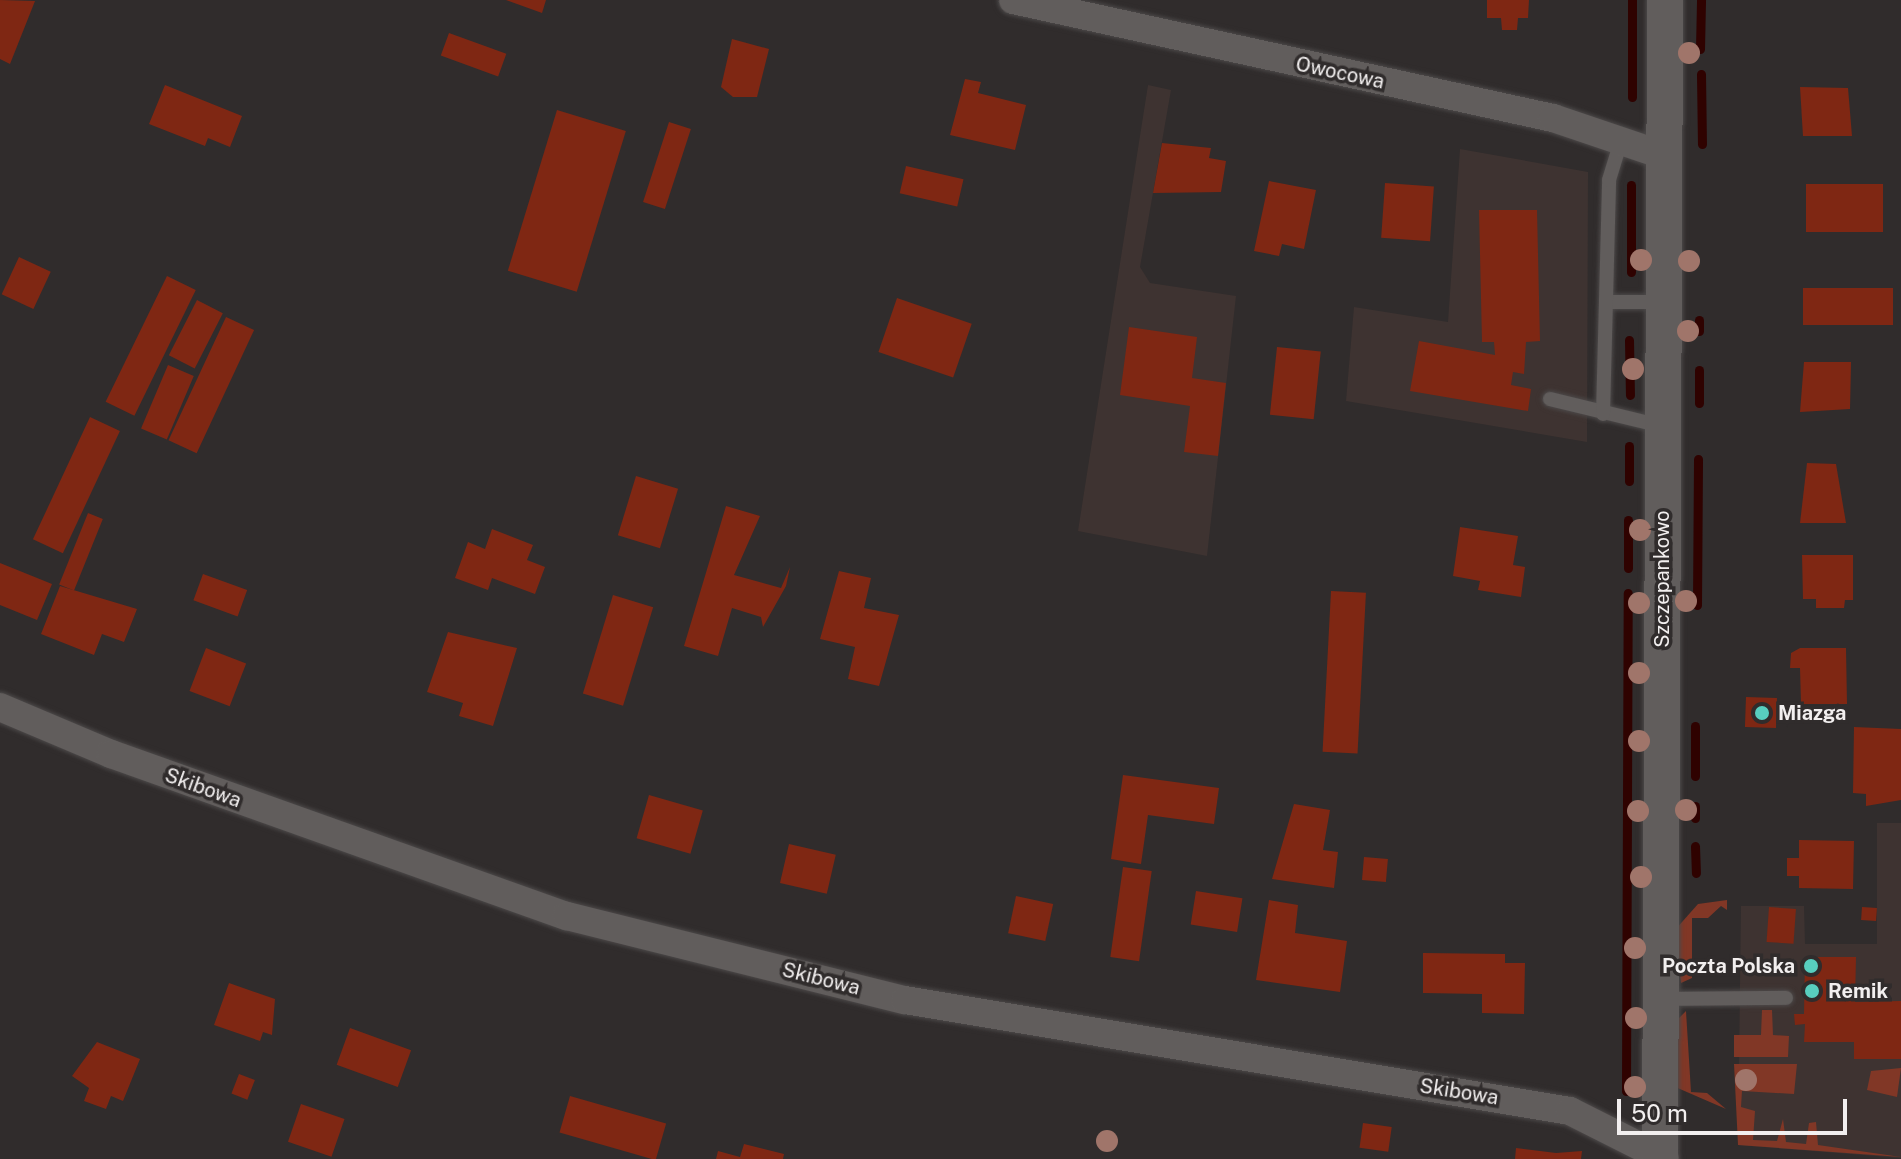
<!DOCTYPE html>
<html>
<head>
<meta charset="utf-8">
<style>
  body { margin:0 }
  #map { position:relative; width:1901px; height:1159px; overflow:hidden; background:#302c2c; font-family:"Public Sans",sans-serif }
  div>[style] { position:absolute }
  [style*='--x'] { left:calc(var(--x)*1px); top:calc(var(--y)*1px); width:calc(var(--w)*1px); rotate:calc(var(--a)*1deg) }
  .built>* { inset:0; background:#3e3331 }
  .green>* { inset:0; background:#813726 }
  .stream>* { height:9px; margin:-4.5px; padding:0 4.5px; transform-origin:4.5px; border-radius:4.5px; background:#2f0200 }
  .building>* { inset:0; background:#7f2713; transform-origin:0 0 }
  .roads { filter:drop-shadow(0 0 2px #4c4949) drop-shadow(0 0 2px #4c4949) }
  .service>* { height:14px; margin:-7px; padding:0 7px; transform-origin:7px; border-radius:7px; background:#615d5c }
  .minor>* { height:28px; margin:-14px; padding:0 14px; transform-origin:14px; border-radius:14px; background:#615d5c }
  .tertiary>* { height:36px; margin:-18px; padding:0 18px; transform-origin:18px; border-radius:18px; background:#615d5c }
  .trees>* { width:22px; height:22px; margin:-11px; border-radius:50%; background:#a0756a }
  .dots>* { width:22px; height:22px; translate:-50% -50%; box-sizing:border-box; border:4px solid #302c2c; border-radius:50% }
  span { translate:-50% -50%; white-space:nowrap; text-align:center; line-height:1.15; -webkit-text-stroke:7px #302c2c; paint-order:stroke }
  .street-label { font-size:20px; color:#f2efef }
  .poi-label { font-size:20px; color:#f2efef; font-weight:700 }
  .left { translate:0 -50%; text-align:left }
  .right { translate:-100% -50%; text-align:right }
  .scale { position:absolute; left:1617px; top:1099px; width:230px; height:36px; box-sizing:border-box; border:4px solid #f2efef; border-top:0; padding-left:10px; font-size:24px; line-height:28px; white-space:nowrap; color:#f2efef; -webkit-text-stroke:6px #302c2c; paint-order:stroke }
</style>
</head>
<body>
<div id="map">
  <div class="built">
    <div style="clip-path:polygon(1148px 85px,1171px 90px,1140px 267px,1150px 283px,1236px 296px,1207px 556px,1078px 531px)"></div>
    <div style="clip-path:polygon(1460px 149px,1588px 172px,1587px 442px,1346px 401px,1354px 307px,1448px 322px)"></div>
    <div style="clip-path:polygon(1877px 823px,1901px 823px,1901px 1158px,1738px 1145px,1741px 906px,1804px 906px,1805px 944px,1877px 944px)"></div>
  </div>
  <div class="green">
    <div style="clip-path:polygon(1727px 900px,1727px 910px,1721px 906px,1708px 918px,1692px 918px,1692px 978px,1681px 983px,1674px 931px,1698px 904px)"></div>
    <div style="clip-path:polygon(1762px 1010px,1772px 1010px,1773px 1035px,1789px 1036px,1788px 1057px,1734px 1057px,1734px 1035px,1761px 1035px)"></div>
    <div style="clip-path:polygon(1686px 1011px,1691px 1092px,1707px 1093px,1726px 1109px,1673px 1086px,1674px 1023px)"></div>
    <div style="clip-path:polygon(1734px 1064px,1797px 1064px,1794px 1094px,1742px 1091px,1741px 1107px,1755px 1111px,1753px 1140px,1777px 1141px,1783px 1119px,1786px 1142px,1806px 1144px,1809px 1123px,1816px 1122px,1818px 1145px,1901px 1157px,1738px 1145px)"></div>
    <div style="clip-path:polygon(1901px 1068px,1897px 1097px,1867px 1090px,1871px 1071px)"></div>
  </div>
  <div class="stream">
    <div style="--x:1700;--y:49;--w:49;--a:-88.8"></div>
    <div style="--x:1701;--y:74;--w:70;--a:89.2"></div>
    <div style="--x:1632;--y:97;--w:97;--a:-90"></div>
    <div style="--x:1631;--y:272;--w:87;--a:-90"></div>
    <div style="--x:1699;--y:331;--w:11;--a:-90"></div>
    <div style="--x:1629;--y:340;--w:55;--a:89"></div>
    <div style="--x:1699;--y:403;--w:33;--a:-90"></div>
    <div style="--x:1629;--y:481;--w:35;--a:-90"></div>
    <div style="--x:1628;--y:520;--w:48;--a:90"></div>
    <div style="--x:1697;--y:605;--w:146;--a:-89.6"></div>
    <div style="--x:1695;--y:726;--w:50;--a:90"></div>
    <div style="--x:1695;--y:818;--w:12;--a:-90"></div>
    <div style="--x:1695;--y:846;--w:27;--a:88"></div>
    <div style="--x:1626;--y:1091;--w:498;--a:-89.8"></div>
  </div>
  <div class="building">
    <div style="clip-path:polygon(0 0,35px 1px,10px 64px,0 59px)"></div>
    <div style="clip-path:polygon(506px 0,546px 0,542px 13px)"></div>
    <div style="clip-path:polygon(1487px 0,1529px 0,1528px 18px,1518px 18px,1517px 30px,1502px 30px,1501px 18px,1487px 18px)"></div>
    <div style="left:449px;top:33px;width:61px;height:24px;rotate:20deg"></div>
    <div style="clip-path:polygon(732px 39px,769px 49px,757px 97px,733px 97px,721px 87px)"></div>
    <div style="clip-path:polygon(965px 79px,981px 82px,978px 93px,1026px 105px,1015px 150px,950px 135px)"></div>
    <div style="clip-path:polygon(165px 85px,242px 116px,230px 147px,208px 138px,205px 146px,149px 124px)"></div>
    <div style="clip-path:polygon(1800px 87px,1848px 88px,1852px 136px,1803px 136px)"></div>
    <div style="left:557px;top:110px;width:72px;height:168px;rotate:17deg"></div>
    <div style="left:669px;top:122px;width:23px;height:84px;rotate:18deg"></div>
    <div style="clip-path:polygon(1162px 143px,1211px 148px,1209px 158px,1226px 161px,1221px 192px,1153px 193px)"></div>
    <div style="left:906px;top:166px;width:59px;height:28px;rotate:13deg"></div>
    <div style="clip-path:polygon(1269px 181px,1316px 190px,1304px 249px,1282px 244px,1279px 256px,1254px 251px)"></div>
    <div style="left:1385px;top:183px;width:49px;height:55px;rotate:4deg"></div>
    <div style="left:1806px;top:184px;width:77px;height:48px"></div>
    <div style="clip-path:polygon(1479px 210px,1537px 210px,1540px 341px,1526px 342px,1524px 374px,1513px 372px,1511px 385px,1531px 389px,1528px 411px,1410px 391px,1419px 341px,1495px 355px,1494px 342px,1482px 342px)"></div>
    <div style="left:19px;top:257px;width:35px;height:41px;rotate:25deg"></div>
    <div style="left:167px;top:276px;width:32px;height:140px;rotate:26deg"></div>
    <div style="left:1803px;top:288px;width:90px;height:37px"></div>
    <div style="left:897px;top:298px;width:79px;height:57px;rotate:19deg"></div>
    <div style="left:197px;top:300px;width:29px;height:62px;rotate:27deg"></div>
    <div style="left:226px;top:317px;width:31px;height:136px;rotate:25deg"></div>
    <div style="clip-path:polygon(1129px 327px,1197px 337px,1192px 378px,1226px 383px,1218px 456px,1184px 452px,1190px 406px,1120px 395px)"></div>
    <div style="left:1277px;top:347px;width:44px;height:68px;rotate:6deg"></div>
    <div style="clip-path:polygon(1804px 362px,1851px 362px,1850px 409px,1800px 412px)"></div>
    <div style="left:168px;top:365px;width:28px;height:69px;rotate:23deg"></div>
    <div style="left:90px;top:417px;width:33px;height:135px;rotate:25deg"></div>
    <div style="clip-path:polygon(1807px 463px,1836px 464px,1846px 523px,1800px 523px)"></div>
    <div style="left:636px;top:476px;width:44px;height:62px;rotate:17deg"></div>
    <div style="clip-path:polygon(726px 506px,760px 516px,734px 575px,781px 588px,790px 567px,786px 586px,763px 627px,761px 617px,732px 608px,718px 656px,684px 646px)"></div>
    <div style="left:88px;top:513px;width:16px;height:77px;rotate:22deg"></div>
    <div style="clip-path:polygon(1460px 527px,1518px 536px,1513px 565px,1525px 567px,1521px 597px,1478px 590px,1480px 581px,1453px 576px)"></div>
    <div style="clip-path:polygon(492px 529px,533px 545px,527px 560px,545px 567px,535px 594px,492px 578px,488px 590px,455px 578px,468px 542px,485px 549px)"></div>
    <div style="clip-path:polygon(1802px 555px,1853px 555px,1853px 600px,1845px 600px,1844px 608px,1816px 608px,1816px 599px,1803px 599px)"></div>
    <div style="clip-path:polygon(0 563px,52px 584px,37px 620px,0 605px)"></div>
    <div style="clip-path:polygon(839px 571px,871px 578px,864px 608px,899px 615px,879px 686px,848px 679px,855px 647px,820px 639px)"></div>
    <div style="left:203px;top:574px;width:47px;height:28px;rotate:20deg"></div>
    <div style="clip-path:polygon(60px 586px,137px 609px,124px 642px,102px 634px,94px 655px,41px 634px)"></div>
    <div style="left:1331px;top:591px;width:35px;height:161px;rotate:3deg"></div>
    <div style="left:613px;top:595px;width:42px;height:103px;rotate:17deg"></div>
    <div style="clip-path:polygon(448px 632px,517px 648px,493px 726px,459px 716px,463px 703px,427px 692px)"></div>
    <div style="left:206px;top:648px;width:43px;height:46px;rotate:21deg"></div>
    <div style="clip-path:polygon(1800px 648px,1846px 648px,1847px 704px,1801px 704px,1800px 668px,1790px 668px,1791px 653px)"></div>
    <div style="left:1746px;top:697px;width:31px;height:30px;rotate:2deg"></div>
    <div style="clip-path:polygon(1854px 727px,1901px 729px,1901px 800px,1866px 806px,1866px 794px,1853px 793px)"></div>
    <div style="clip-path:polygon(1123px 775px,1219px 788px,1214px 824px,1148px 815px,1141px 864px,1111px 859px)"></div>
    <div style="left:649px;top:795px;width:56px;height:45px;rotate:16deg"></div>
    <div style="clip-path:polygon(1294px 804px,1330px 810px,1323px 850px,1338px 852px,1334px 888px,1272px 879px)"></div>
    <div style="clip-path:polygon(1799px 840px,1854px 841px,1853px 889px,1799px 888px,1799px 876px,1787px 876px,1787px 858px,1799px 858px)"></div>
    <div style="left:789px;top:844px;width:48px;height:40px;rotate:13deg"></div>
    <div style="left:1364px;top:857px;width:24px;height:23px;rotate:5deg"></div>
    <div style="left:1123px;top:867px;width:29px;height:91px;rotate:8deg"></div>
    <div style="left:1196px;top:891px;width:47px;height:34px;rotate:9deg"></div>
    <div style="left:1016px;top:896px;width:38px;height:38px;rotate:12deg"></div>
    <div style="clip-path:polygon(1269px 900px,1298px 905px,1295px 933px,1347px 941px,1340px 992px,1256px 980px)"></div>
    <div style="left:1769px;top:907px;width:27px;height:35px;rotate:4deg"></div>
    <div style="left:1862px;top:907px;width:15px;height:13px;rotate:4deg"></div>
    <div style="clip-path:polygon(1423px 953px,1505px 954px,1505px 963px,1525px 963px,1524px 1014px,1482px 1013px,1482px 994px,1423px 993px)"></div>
    <div style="clip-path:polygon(1805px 957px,1856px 957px,1855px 1002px,1901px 1001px,1901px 1059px,1854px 1059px,1854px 1042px,1804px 1042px,1805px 1024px,1795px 1025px,1794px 1014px,1804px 1014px)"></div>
    <div style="clip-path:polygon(229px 983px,275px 999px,272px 1035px,263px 1032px,260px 1041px,214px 1025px)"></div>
    <div style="left:350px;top:1028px;width:65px;height:39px;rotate:20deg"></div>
    <div style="clip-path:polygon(97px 1042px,140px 1059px,123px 1101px,111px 1096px,106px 1109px,84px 1101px,89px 1088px,72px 1076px)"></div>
    <div style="left:239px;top:1074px;width:17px;height:21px;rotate:21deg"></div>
    <div style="left:570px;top:1096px;width:100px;height:38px;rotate:16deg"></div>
    <div style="left:301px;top:1104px;width:46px;height:40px;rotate:19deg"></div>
    <div style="left:1363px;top:1123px;width:29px;height:25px;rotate:8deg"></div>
    <div style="clip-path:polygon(744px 1144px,784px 1154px,783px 1159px,716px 1159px,718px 1151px,740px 1157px)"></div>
    <div style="clip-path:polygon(1516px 1148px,1556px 1153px,1582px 1151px,1581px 1159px,1515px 1159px)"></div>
  </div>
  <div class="roads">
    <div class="service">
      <div style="--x:1606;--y:302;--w:57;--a:0"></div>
      <div style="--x:1550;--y:399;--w:115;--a:13.6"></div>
      <div style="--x:1603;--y:414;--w:234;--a:-88.5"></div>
      <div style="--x:1609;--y:180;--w:37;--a:-73"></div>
      <div style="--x:1661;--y:999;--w:125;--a:-0.5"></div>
    </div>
    <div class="minor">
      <div style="--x:1013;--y:0;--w:553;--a:12.33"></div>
      <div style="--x:1553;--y:118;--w:118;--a:18.7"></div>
      <div style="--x:0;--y:707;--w:121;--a:22.9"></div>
      <div style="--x:111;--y:754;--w:484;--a:19.6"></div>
      <div style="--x:567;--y:916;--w:348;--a:14"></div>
      <div style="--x:905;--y:1000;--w:674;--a:9.48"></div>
      <div style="--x:1570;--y:1111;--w:106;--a:26.8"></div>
    </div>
    <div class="tertiary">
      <div style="--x:1660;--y:1159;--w:1159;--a:-89.75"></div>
    </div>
  </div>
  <div class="trees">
    <div style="left:1689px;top:53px"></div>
    <div style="left:1641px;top:260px"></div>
    <div style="left:1689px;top:261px"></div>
    <div style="left:1688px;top:331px"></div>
    <div style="left:1633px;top:369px"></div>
    <div style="left:1640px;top:530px"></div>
    <div style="left:1686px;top:601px"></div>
    <div style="left:1639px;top:603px"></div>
    <div style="left:1639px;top:673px"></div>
    <div style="left:1639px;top:741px"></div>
    <div style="left:1686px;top:810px"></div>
    <div style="left:1638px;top:811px"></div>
    <div style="left:1641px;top:877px"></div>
    <div style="left:1635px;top:948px"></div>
    <div style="left:1636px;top:1018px"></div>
    <div style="left:1746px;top:1080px"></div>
    <div style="left:1635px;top:1087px"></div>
    <div style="left:1107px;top:1141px"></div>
  </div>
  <div class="dots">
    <div style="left:1762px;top:713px;background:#58cebf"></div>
    <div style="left:1811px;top:966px;background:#58cebf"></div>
    <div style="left:1812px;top:991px;background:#58cebf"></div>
  </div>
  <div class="street-label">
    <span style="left:1340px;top:73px;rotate:12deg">Owocowa</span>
    <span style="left:1662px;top:579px;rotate:-90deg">Szczepankowo</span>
    <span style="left:203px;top:788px;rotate:20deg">Skibowa</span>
    <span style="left:821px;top:979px;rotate:14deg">Skibowa</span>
    <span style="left:1459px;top:1092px;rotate:9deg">Skibowa</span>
  </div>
  <div class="poi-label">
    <span class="left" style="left:1778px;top:713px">Miazga</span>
    <span class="right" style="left:1795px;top:966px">Poczta Polska</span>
    <span class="left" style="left:1828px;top:991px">Remik</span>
  </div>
  <div class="scale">50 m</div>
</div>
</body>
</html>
